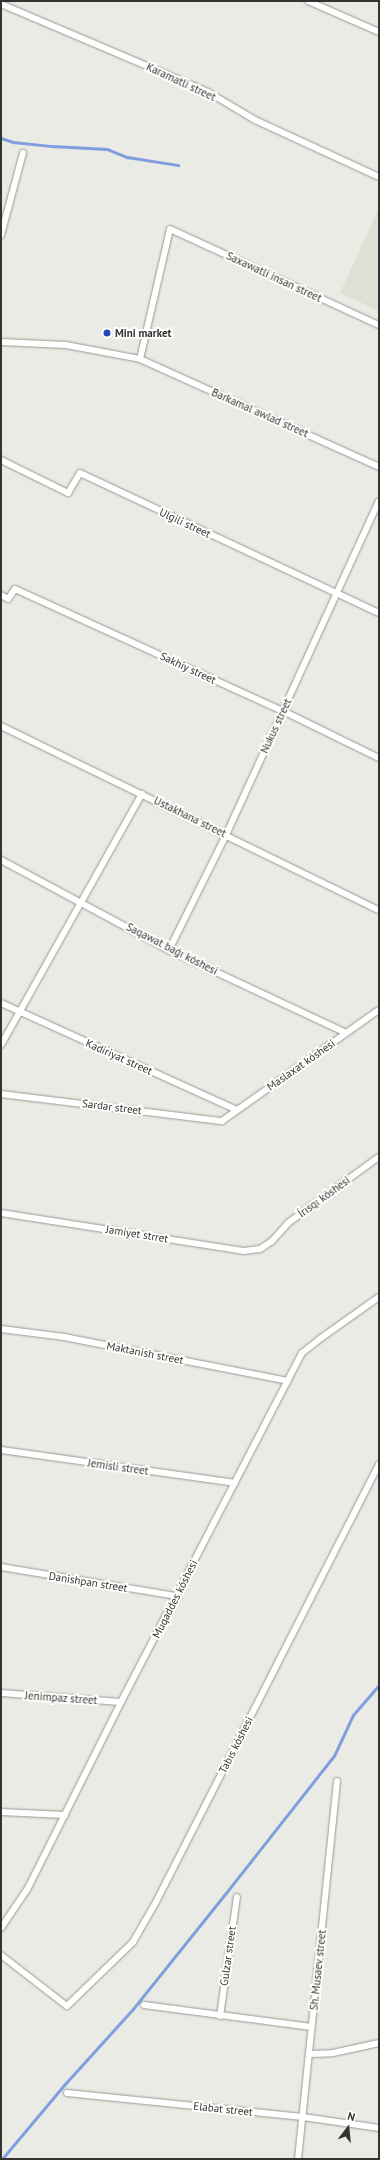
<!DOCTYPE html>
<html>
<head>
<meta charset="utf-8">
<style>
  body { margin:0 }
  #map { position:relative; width:380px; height:2160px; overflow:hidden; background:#eaebe4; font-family:"PT Sans",sans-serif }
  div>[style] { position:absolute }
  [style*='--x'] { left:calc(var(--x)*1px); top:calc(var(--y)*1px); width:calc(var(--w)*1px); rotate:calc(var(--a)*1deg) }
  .built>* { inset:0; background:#dee0d3 }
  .stream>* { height:2.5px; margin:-1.25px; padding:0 1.25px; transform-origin:1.25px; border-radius:1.25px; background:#809ddf }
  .roads { filter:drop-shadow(0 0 1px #989992) drop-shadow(0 0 1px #989992) }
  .street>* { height:6px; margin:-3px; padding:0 3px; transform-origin:3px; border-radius:3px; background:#fff }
  .dots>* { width:11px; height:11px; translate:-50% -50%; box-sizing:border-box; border:2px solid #fffffe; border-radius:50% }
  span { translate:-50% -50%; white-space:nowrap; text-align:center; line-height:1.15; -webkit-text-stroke:4px #fffffe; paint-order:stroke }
  .street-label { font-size:11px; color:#333331 }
  .poi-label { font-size:11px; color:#333331; font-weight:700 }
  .left { translate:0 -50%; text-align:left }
  .frame { position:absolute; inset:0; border:2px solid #333331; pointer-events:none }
  .north { position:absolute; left:328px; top:2108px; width:40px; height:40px; -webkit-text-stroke:3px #fffffe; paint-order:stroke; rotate:16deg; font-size:11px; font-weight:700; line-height:16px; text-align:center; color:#333331 }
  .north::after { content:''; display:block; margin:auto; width:14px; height:18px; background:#333331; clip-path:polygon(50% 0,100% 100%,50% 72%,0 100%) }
</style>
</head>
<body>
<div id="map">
  <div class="built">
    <div style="clip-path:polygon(379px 208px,379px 311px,340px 293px)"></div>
  </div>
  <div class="stream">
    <div style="--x:1;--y:138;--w:13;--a:18"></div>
    <div style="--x:13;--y:142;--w:39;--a:6"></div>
    <div style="--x:52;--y:146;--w:55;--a:3.1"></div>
    <div style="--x:107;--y:149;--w:22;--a:22"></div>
    <div style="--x:127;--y:157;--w:52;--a:8.9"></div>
    <div style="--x:2;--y:2159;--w:98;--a:-50"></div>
    <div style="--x:65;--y:2084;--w:101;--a:-47.8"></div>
    <div style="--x:133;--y:2009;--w:149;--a:-51.3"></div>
    <div style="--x:226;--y:1893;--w:174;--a:-51.8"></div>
    <div style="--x:334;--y:1756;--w:45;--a:-65.1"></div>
    <div style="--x:353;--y:1715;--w:40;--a:-49"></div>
  </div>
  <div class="roads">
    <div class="street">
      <div style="--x:308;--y:1;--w:77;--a:23.6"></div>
      <div style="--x:1;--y:4;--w:225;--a:23"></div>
      <div style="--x:208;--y:92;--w:55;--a:30.8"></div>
      <div style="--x:255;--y:120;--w:136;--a:24.7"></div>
      <div style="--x:1;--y:235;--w:85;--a:-75"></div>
      <div style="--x:1;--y:342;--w:65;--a:2.6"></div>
      <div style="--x:66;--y:345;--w:75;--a:10.7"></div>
      <div style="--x:140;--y:359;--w:262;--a:24.3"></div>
      <div style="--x:140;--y:359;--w:133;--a:-77"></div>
      <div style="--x:170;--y:229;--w:230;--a:24.7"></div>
      <div style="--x:1;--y:460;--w:75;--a:26.2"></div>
      <div style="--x:68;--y:493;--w:23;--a:-59"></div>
      <div style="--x:80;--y:473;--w:330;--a:25.1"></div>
      <div style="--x:1;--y:595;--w:8;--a:30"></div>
      <div style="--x:8;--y:599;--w:12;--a:-55"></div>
      <div style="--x:15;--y:589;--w:294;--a:24.5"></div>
      <div style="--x:283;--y:711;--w:107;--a:26.1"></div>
      <div style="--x:1;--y:726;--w:420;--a:26"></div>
      <div style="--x:1;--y:860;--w:191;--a:28.2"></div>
      <div style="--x:169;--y:950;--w:195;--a:25.1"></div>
      <div style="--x:169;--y:950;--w:128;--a:-63.6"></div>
      <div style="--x:226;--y:835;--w:367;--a:-65.4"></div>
      <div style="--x:1;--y:1003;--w:259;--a:24.4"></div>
      <div style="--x:1;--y:1045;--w:288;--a:-60.7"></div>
      <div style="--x:1;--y:1094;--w:223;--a:7"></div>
      <div style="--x:222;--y:1121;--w:192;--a:-35.3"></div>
      <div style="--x:1;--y:1213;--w:245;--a:8.9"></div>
      <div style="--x:243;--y:1251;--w:17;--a:-7"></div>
      <div style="--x:260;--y:1249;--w:14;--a:-34"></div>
      <div style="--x:272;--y:1241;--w:24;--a:-48"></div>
      <div style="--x:288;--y:1223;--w:112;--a:-36"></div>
      <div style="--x:1;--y:1329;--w:64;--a:7.2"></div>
      <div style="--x:64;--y:1337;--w:228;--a:11.1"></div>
      <div style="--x:1;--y:1450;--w:236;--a:8"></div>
      <div style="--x:1;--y:1567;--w:177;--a:9.4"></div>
      <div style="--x:1;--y:1693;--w:120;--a:4.3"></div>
      <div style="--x:1;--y:1812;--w:64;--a:2.7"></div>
      <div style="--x:1;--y:1928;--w:48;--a:-56"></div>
      <div style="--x:28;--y:1888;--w:208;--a:-63.4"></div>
      <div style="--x:121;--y:1702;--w:393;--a:-62.6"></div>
      <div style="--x:302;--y:1353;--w:24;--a:-38"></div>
      <div style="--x:321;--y:1338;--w:71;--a:-35.3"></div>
      <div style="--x:1;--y:1955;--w:83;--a:37.7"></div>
      <div style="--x:67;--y:2006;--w:92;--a:-44.1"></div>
      <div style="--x:133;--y:1942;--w:46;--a:-60.1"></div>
      <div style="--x:156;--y:1902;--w:492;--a:-63"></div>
      <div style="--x:144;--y:2005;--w:169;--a:7.5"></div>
      <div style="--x:220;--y:2016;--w:120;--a:-81.9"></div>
      <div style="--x:310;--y:2054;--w:23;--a:-2"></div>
      <div style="--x:333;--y:2053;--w:47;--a:-12.3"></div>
      <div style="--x:67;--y:2093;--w:237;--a:5.8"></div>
      <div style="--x:303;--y:2117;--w:77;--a:8.2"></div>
      <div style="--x:298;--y:2159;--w:380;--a:-84.1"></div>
    </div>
  </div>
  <div class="dots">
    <div style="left:107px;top:333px;background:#2648b8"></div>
  </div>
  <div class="street-label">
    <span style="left:181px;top:82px;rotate:25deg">Karamatli street</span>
    <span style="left:274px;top:277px;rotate:25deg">Saxawatli insan street</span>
    <span style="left:260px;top:413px;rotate:24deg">Barkamal awlad street</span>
    <span style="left:185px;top:523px;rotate:25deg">Ulgili street</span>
    <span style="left:188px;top:668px;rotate:25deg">Sakhiy street</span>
    <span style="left:276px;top:726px;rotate:-65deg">Nukus street</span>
    <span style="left:190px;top:817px;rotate:26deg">Ustakhana street</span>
    <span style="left:172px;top:949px;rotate:27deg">Saqawat baǵı kóshesi</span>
    <span style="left:119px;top:1057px;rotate:24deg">Kadiriyat street</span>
    <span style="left:301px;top:1065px;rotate:-35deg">Maslaxat kóshesi</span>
    <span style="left:112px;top:1107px;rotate:7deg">Sardar street</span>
    <span style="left:324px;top:1197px;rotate:-36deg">Írısqı kóshesi</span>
    <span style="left:137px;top:1234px;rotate:9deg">Jamiyet strret</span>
    <span style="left:145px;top:1353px;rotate:11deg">Maktanish street</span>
    <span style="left:118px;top:1467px;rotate:8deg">Jemisli street</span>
    <span style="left:88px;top:1582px;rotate:9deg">Danishpan street</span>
    <span style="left:175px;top:1599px;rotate:-63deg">Muqaddes kóshesi</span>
    <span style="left:61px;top:1698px;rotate:4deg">Jenimpaz street</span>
    <span style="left:236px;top:1745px;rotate:-63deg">Tabıs kóshesi</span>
    <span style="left:228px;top:1956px;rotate:-82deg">Gulzar street</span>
    <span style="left:318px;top:1970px;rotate:-84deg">Sh. Musaev street</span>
    <span style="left:223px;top:2109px;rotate:6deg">Elabat street</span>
  </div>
  <div class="poi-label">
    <span class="left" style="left:115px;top:333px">Mini market</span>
  </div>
  <div class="frame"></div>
  <div class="north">N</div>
</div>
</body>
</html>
